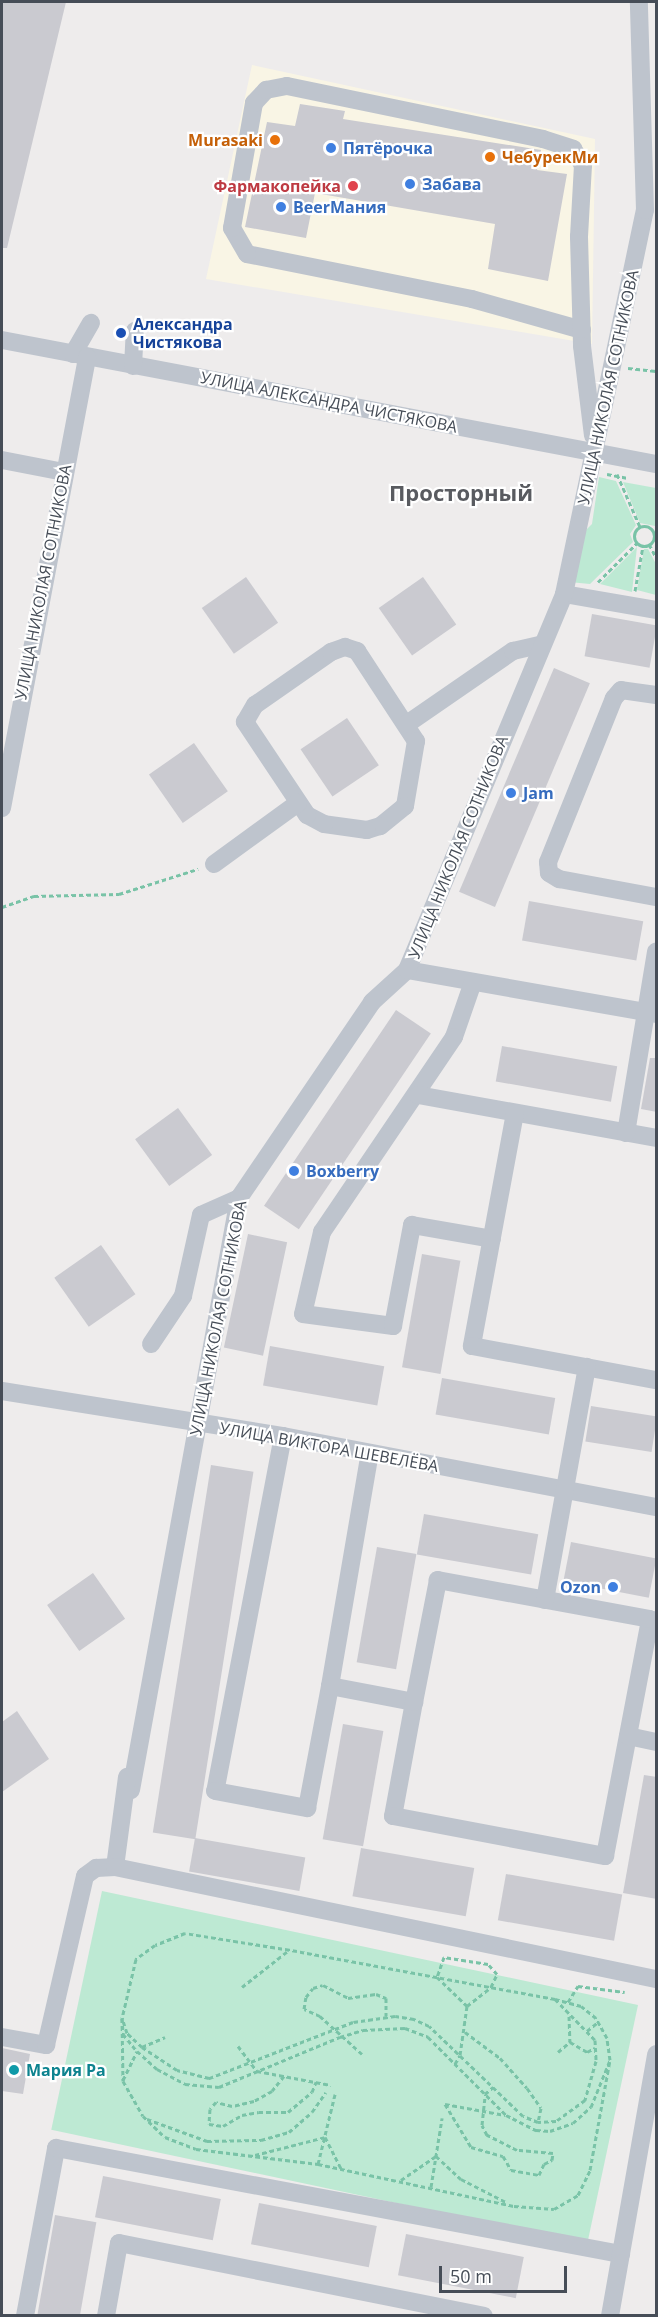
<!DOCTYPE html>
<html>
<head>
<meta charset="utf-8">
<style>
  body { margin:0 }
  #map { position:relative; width:658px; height:2317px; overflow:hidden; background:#eeecec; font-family:"Open Sans",sans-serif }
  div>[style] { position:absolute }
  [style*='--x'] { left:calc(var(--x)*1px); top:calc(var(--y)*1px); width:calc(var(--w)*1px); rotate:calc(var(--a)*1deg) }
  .commercial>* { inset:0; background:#f9f5e5 }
  .green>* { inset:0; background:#bde9d3; transform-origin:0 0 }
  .building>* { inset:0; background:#cacad0; transform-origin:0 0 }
  .path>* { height:3px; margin-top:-1.5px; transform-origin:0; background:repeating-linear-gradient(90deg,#79c3a7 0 4.5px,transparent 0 7.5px) }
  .path>.ring { margin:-1.5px; padding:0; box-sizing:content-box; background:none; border:3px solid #79c3a7; border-radius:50% }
  .minor>* { height:18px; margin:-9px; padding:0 9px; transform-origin:9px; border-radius:9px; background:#bec4cd }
  .dots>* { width:16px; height:16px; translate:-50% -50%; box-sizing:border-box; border:3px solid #fff; border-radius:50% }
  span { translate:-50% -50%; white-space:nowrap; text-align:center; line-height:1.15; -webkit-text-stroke:4.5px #fff; paint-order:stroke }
  .food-label { font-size:16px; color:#c56008; font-weight:700 }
  .right { translate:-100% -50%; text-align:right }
  .left { translate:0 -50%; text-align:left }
  .shop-label { font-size:16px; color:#366cbe; font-weight:700 }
  .health-label { font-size:16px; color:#be3a42; font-weight:700 }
  .transit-label { font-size:16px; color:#164399; font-weight:700 }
  .street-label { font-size:16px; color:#464d57 }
  .culture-label { font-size:16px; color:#0d838f; font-weight:700 }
  .district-label { font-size:22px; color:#595b60; font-weight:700 }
  .frame { position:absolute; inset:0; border:3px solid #464d57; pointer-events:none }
  .scale { position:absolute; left:439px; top:2266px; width:128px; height:27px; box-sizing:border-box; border:3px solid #464d57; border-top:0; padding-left:8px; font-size:18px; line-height:21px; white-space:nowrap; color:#464d57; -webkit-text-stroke:4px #fff; paint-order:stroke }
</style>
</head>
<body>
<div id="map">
  <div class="commercial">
    <div style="clip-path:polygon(252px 65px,595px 139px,592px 344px,206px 279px)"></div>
  </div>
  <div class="green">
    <div style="clip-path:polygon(599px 477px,616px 481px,636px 525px,630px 534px,633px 542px,590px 584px,569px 582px,584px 532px,592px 524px)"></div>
    <div style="clip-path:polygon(623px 482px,656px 488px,655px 526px,640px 523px)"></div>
    <div style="clip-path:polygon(637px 547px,632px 592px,600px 584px)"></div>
    <div style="clip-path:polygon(644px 549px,648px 549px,656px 564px,656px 595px,637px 590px)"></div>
    <div style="left:102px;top:1891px;width:548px;height:244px;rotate:12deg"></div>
  </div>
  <div class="building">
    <div style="clip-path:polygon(2px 2px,66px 2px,7px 248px,2px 248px)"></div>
    <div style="clip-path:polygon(300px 104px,345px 111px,343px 119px,541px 150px,537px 170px,567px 174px,548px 281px,488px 269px,495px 224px,315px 193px,306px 238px,245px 227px,267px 122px,295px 126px)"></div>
    <div style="left:246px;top:577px;width:56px;height:54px;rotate:55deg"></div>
    <div style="left:423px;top:577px;width:58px;height:54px;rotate:55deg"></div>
    <div style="left:592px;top:614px;width:66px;height:43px;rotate:10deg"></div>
    <div style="left:554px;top:668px;width:39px;height:243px;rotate:23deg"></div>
    <div style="left:347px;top:718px;width:57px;height:56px;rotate:56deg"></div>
    <div style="left:194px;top:743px;width:59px;height:55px;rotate:55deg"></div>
    <div style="left:529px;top:901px;width:116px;height:40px;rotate:10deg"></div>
    <div style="left:396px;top:1010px;width:42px;height:236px;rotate:34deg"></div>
    <div style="left:502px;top:1046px;width:117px;height:36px;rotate:10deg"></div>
    <div style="clip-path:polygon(650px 1058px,657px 1058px,657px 1112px,641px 1109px)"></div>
    <div style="left:178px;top:1108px;width:58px;height:53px;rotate:54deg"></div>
    <div style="left:248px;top:1234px;width:40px;height:116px;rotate:12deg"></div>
    <div style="left:101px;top:1245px;width:60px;height:57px;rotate:55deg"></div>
    <div style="left:422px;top:1254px;width:39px;height:115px;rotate:10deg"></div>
    <div style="left:270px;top:1346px;width:116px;height:40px;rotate:10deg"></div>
    <div style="left:442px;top:1378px;width:115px;height:37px;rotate:10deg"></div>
    <div style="left:591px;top:1406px;width:67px;height:36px;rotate:9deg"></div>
    <div style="left:211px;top:1465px;width:43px;height:372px;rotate:9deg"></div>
    <div style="left:424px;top:1514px;width:116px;height:41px;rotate:10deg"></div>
    <div style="left:571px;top:1542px;width:87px;height:40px;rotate:11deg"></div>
    <div style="left:377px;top:1547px;width:40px;height:117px;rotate:10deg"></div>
    <div style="left:93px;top:1573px;width:56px;height:56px;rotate:55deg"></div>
    <div style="clip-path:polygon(17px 1711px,49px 1759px,2px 1792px,2px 1722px)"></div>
    <div style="left:343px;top:1724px;width:41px;height:117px;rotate:10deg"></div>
    <div style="clip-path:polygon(644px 1775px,657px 1777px,657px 1899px,623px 1893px)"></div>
    <div style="left:195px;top:1838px;width:112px;height:34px;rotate:10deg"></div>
    <div style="left:361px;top:1848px;width:115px;height:49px;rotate:10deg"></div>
    <div style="left:506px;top:1874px;width:118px;height:47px;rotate:10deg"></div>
    <div style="clip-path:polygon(2px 2048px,30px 2054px,23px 2094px,2px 2091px)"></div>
    <div style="left:103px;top:2176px;width:120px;height:42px;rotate:11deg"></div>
    <div style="left:259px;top:2203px;width:120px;height:42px;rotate:11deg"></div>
    <div style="left:55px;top:2215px;width:42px;height:103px;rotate:10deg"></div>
    <div style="left:406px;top:2234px;width:120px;height:42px;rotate:11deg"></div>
  </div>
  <div class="path">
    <div style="--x:628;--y:368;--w:28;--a:6"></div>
    <div style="--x:607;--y:474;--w:20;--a:11"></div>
    <div style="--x:617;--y:474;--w:58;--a:66.5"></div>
    <div class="ring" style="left:634px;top:526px;width:17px;height:17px"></div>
    <div style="--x:649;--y:544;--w:15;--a:62"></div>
    <div style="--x:598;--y:582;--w:55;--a:-45"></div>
    <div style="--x:635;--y:591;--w:46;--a:-79.9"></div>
    <div style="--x:2;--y:907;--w:34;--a:-19"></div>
    <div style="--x:34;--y:896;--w:85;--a:-1.3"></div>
    <div style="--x:119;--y:894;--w:83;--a:-17.6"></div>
    <div style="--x:242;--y:1987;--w:60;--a:-38.2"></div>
    <div style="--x:555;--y:1999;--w:57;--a:45.7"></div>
    <div style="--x:595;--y:2040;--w:21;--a:87"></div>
    <div style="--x:596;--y:2061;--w:41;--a:105.8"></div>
    <div style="--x:585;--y:2100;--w:36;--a:144"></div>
    <div style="--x:556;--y:2121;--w:18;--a:177"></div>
    <div style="--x:538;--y:2122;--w:16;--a:-158"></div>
    <div style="--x:523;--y:2116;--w:130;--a:-136.2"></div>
    <div style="--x:429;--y:2026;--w:17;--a:-155"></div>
    <div style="--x:414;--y:2019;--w:19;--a:-171"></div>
    <div style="--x:395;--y:2016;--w:42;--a:171.9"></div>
    <div style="--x:353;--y:2022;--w:155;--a:158.7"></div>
    <div style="--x:209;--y:2078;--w:33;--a:-166"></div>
    <div style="--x:177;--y:2070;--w:42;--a:-146.7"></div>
    <div style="--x:142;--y:2047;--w:21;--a:-137"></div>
    <div style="--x:127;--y:2033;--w:16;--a:-108"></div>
    <div style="--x:122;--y:2018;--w:16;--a:86"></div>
    <div style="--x:123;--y:2034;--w:22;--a:51"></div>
    <div style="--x:137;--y:2051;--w:27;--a:42"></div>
    <div style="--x:157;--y:2069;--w:32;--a:28"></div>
    <div style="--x:185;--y:2084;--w:34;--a:5"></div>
    <div style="--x:219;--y:2087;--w:131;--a:-22.5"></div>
    <div style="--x:340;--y:2037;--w:24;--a:-17"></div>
    <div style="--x:363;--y:2030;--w:42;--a:-2.7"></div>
    <div style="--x:405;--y:2028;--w:25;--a:21"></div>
    <div style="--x:428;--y:2037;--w:110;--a:45"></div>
    <div style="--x:506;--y:2115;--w:34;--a:27"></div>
    <div style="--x:536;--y:2130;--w:14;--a:4"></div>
    <div style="--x:550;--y:2131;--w:24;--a:-19"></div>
    <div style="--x:573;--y:2123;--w:24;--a:-42"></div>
    <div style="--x:591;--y:2107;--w:51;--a:-68"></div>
    <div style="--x:610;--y:2060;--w:22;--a:-98"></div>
    <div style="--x:607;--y:2038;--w:23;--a:-119"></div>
    <div style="--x:596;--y:2018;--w:19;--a:-141"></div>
    <div style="--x:581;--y:2006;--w:27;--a:-165"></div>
    <div style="--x:555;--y:1999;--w:262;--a:-169.5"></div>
    <div style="--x:297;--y:1951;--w:113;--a:-170.9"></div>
    <div style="--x:185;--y:1933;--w:32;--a:158"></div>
    <div style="--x:155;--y:1945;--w:24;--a:144"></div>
    <div style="--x:136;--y:1959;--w:61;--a:103.3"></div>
    <div style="--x:122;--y:2018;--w:63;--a:89.1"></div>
    <div style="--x:123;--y:2081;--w:40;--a:60.3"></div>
    <div style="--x:143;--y:2116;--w:30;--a:44"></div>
    <div style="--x:165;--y:2137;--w:33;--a:21"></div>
    <div style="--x:196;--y:2149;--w:123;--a:7"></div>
    <div style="--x:318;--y:2164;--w:200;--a:12.1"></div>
    <div style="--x:514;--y:2206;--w:40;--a:4.3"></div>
    <div style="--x:554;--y:2209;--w:28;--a:-30"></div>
    <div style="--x:578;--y:2195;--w:28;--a:-64"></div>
    <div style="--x:590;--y:2170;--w:112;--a:-79.7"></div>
    <div style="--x:568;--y:2002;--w:19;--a:-58"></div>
    <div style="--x:578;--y:1986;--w:47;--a:7.3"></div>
    <div style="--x:569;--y:2016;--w:26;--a:88"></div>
    <div style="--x:570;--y:2042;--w:20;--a:30"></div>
    <div style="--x:587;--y:2052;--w:9;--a:-27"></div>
    <div style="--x:587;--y:2031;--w:14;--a:-39"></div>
    <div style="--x:465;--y:2032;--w:44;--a:36.6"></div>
    <div style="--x:500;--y:2058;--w:40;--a:48"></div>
    <div style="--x:527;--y:2088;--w:24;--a:55"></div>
    <div style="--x:541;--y:2108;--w:14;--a:102"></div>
    <div style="--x:238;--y:2046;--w:31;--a:53"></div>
    <div style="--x:257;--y:2071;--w:75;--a:10.7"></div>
    <div style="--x:142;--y:2047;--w:25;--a:-23"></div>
    <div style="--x:558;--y:2052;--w:16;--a:-40"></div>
    <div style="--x:362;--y:2054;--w:57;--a:-137.9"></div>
    <div style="--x:320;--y:2016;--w:17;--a:-156"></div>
    <div style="--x:304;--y:2009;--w:12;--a:-81"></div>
    <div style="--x:306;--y:1997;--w:11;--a:-52"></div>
    <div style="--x:313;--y:1988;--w:10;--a:-17"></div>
    <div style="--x:323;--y:1985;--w:28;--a:27"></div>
    <div style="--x:348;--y:1998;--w:28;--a:-8"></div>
    <div style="--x:376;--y:1994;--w:11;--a:22"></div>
    <div style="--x:386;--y:1998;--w:18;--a:90"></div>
    <div style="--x:455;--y:2064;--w:10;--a:-61"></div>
    <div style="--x:460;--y:2055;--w:49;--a:-81.9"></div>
    <div style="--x:467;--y:2006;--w:31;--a:-38"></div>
    <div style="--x:491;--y:1987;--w:14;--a:-65"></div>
    <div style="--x:497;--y:1974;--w:13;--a:-132"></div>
    <div style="--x:488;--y:1964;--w:45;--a:-171"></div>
    <div style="--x:444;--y:1957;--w:21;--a:109"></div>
    <div style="--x:437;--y:1977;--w:42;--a:44"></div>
    <div style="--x:284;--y:2076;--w:19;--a:129"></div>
    <div style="--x:272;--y:2091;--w:21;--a:151"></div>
    <div style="--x:254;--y:2101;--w:23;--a:167"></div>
    <div style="--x:232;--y:2106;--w:16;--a:-166"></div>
    <div style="--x:216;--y:2102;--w:9;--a:131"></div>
    <div style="--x:210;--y:2109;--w:15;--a:94"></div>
    <div style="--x:209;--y:2124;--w:14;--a:8"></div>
    <div style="--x:223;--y:2126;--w:22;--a:-30"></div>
    <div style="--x:242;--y:2115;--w:17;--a:-10"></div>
    <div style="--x:259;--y:2112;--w:29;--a:0"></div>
    <div style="--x:288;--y:2112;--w:31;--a:-40"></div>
    <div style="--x:312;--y:2092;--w:11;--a:-68"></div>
    <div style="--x:123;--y:2080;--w:32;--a:-64"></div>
    <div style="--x:445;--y:2104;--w:50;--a:58.8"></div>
    <div style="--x:471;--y:2147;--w:33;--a:16"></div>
    <div style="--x:503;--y:2156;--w:16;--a:60"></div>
    <div style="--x:511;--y:2170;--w:28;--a:10"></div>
    <div style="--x:539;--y:2175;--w:12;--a:-66"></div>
    <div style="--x:544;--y:2164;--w:9;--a:-27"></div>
    <div style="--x:552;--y:2160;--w:7;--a:-82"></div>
    <div style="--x:553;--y:2153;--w:36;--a:-175"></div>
    <div style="--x:517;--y:2150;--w:34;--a:-153"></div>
    <div style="--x:487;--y:2135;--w:11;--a:-117"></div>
    <div style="--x:482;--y:2125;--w:31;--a:-84"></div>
    <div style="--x:485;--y:2094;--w:11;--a:-41"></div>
    <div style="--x:445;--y:2104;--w:61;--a:10.4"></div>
    <div style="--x:147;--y:2119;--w:64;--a:20.1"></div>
    <div style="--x:207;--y:2141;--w:54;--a:-1.1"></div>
    <div style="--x:261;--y:2140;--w:29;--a:-16"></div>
    <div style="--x:289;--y:2132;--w:30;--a:-41"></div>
    <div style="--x:312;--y:2112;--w:24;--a:-55"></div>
    <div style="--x:255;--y:2155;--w:72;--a:-14.4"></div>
    <div style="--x:325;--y:2137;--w:35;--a:63"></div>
    <div style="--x:318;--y:2164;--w:72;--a:-76.3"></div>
    <div style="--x:401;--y:2180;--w:42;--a:-34.4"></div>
    <div style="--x:436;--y:2156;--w:34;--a:43"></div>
    <div style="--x:461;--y:2179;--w:51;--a:27.1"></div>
    <div style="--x:431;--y:2187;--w:70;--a:-80.9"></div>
  </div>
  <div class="minor">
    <div style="--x:582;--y:330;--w:114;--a:-164.3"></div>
    <div style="--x:472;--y:299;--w:229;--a:-168.7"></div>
    <div style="--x:247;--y:254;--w:30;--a:-120"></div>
    <div style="--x:232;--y:228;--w:127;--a:-80"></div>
    <div style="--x:254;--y:103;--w:18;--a:-47"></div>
    <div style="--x:266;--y:90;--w:21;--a:-11"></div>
    <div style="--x:287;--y:86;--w:261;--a:11.7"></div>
    <div style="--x:543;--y:139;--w:32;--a:18"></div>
    <div style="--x:573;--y:149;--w:19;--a:58"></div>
    <div style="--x:583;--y:165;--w:72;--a:93.2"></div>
    <div style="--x:579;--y:237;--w:109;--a:88.4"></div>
    <div style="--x:582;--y:346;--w:90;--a:83"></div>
    <div style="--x:2;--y:340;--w:666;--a:10.74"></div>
    <div style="--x:73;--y:354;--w:36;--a:-60"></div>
    <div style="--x:133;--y:366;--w:35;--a:-87"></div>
    <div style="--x:2;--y:460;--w:63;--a:11"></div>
    <div style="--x:564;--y:594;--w:93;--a:9.9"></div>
    <div style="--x:345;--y:647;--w:13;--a:18"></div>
    <div style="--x:357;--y:651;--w:108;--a:56.8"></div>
    <div style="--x:416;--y:741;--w:66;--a:99.6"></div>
    <div style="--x:405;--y:806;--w:32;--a:141"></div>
    <div style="--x:380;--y:826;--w:14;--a:163"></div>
    <div style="--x:367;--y:830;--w:43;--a:-172.1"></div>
    <div style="--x:324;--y:824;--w:19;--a:-152"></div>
    <div style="--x:307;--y:815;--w:112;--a:-123.7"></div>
    <div style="--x:245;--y:722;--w:20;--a:-60"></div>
    <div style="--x:255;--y:705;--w:93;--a:-34.9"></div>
    <div style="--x:331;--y:652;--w:15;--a:-20"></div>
    <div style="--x:656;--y:695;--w:35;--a:-172"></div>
    <div style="--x:621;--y:690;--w:11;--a:131"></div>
    <div style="--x:614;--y:698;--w:177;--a:111.9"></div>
    <div style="--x:548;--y:862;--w:11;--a:85"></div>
    <div style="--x:549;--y:873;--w:12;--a:31"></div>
    <div style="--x:559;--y:879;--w:99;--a:10.5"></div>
    <div style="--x:407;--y:724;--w:129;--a:-34.6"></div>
    <div style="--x:513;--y:651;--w:28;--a:-13"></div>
    <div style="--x:2;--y:808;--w:459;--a:-79.3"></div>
    <div style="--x:214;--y:864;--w:104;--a:-36"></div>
    <div style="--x:407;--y:970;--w:253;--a:10"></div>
    <div style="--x:473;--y:982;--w:58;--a:109.1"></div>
    <div style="--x:454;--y:1037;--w:235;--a:124.1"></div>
    <div style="--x:322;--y:1232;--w:84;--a:103"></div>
    <div style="--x:303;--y:1314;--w:91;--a:7.6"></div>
    <div style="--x:393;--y:1326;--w:103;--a:-79.3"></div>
    <div style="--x:412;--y:1225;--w:81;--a:9.9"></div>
    <div style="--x:418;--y:1095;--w:242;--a:10.2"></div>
    <div style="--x:515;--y:1113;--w:237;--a:100.5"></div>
    <div style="--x:472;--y:1346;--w:187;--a:10.5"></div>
    <div style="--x:626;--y:1133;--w:184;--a:-80.6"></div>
    <div style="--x:151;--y:1344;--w:58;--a:-56.3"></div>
    <div style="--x:183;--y:1296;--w:83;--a:-77.5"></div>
    <div style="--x:201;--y:1215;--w:42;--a:-24.1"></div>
    <div style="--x:2;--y:1391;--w:285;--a:9.1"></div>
    <div style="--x:283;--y:1436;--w:380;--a:10.8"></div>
    <div style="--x:283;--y:1436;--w:361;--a:100.8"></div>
    <div style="--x:215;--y:1791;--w:94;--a:10.5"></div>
    <div style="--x:307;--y:1808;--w:124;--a:-79.3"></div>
    <div style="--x:330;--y:1686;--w:86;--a:10.8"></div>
    <div style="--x:414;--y:1702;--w:116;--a:100.4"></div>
    <div style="--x:393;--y:1816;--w:216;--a:10.7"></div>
    <div style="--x:605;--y:1856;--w:241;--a:-79.2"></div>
    <div style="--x:650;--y:1619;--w:216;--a:-169.6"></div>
    <div style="--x:438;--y:1580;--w:124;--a:101.1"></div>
    <div style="--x:545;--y:1600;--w:237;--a:-79.8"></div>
    <div style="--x:330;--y:1686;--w:236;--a:-80.3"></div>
    <div style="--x:628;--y:1736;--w:29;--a:12"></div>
    <div style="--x:131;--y:1790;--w:602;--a:-79.66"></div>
    <div style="--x:239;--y:1198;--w:237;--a:-55.8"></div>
    <div style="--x:372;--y:1002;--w:47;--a:-42.4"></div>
    <div style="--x:407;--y:970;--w:407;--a:-67.3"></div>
    <div style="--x:564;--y:594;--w:392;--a:-78.1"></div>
    <div style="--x:645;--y:210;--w:208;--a:-91.7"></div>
    <div style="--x:115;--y:1867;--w:91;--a:-82.4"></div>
    <div style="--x:2;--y:2037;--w:45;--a:10.3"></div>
    <div style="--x:46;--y:2045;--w:173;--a:-77"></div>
    <div style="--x:85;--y:1876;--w:14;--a:-36"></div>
    <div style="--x:96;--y:1868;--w:19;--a:-3"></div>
    <div style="--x:115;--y:1867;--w:552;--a:11.7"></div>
    <div style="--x:25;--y:2316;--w:171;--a:-79.5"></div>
    <div style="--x:56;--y:2148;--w:575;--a:10.63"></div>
    <div style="--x:106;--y:2316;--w:74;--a:-79.9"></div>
    <div style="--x:119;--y:2243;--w:372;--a:11.3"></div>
    <div style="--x:610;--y:2316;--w:266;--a:-80"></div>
  </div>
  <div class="dots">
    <div style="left:275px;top:140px;background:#e8710a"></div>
    <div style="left:331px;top:148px;background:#3f7fe0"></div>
    <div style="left:490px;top:157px;background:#e8710a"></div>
    <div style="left:410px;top:184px;background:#3f7fe0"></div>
    <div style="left:353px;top:186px;background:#e0444e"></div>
    <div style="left:281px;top:207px;background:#3f7fe0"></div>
    <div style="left:121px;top:333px;background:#1a4fb4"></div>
    <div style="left:511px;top:793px;background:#3f7fe0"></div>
    <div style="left:294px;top:1171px;background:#3f7fe0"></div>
    <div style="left:613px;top:1587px;background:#3f7fe0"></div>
    <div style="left:14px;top:2070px;background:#0f9aa8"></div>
  </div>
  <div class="food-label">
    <span class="right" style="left:263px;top:140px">Murasaki</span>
    <span class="left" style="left:502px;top:157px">ЧебурекМи</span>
  </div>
  <div class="shop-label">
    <span class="left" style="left:343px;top:148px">Пятёрочка</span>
    <span class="left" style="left:422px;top:184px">Забава</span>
    <span class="left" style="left:293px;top:207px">BeerМания</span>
    <span class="left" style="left:523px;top:793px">Jam</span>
    <span class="left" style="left:306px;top:1171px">Boxberry</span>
    <span class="right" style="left:601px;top:1587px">Ozon</span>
  </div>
  <div class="health-label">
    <span class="right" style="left:341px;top:186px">Фармакопейка</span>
  </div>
  <div class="transit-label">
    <span class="left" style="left:133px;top:333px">Александра<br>Чистякова</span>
  </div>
  <div class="street-label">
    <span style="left:608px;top:387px;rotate:-78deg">УЛИЦА НИКОЛАЯ СОТНИКОВА</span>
    <span style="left:329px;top:402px;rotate:11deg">УЛИЦА АЛЕКСАНДРА ЧИСТЯКОВА</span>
    <span style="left:43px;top:582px;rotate:-79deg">УЛИЦА НИКОЛАЯ СОТНИКОВА</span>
    <span style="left:458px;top:847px;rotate:-68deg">УЛИЦА НИКОЛАЯ СОТНИКОВА</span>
    <span style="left:218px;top:1318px;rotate:-79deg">УЛИЦА НИКОЛАЯ СОТНИКОВА</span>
    <span style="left:329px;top:1447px;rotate:10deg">УЛИЦА ВИКТОРА ШЕВЕЛЁВА</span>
  </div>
  <div class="culture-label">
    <span class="left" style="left:26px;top:2070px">Мария Ра</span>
  </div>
  <div class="district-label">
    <span style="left:461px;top:493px">Просторный</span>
  </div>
  <div class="frame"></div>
  <div class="scale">50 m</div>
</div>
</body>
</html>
